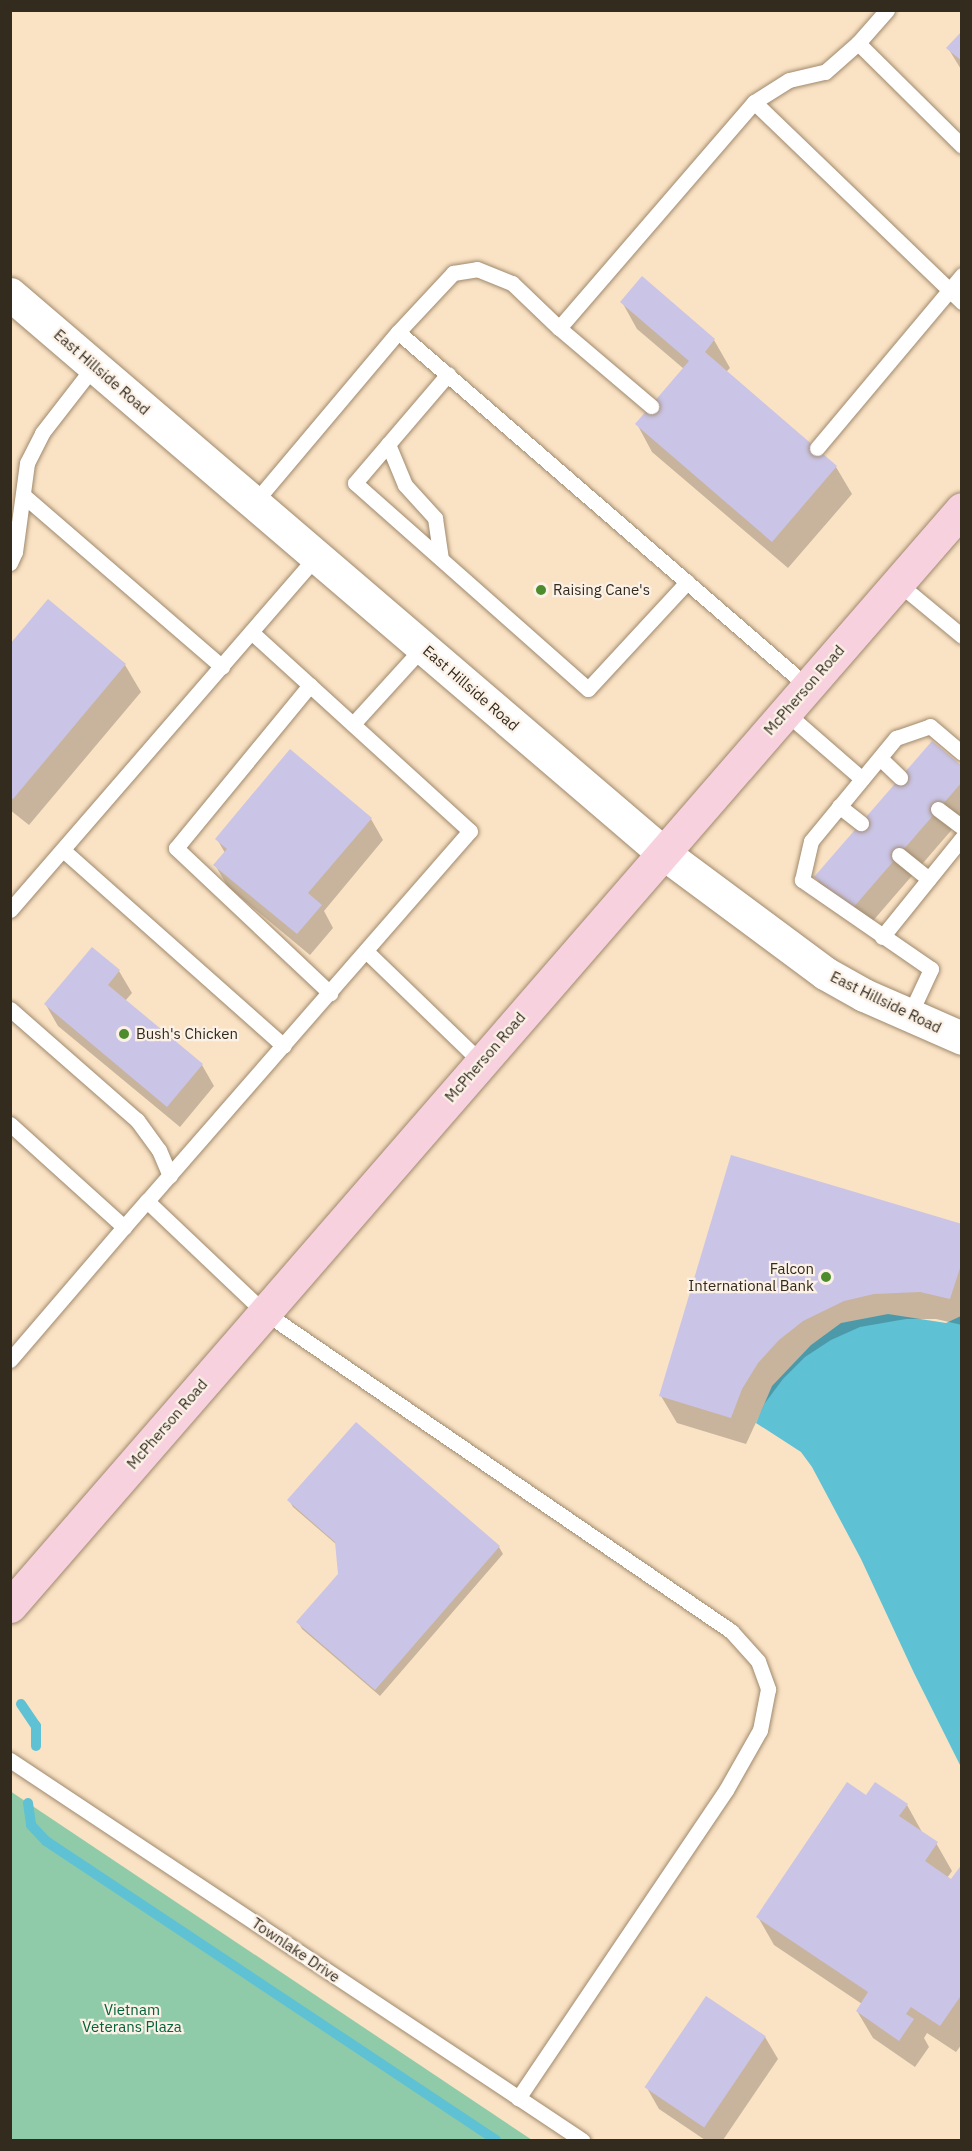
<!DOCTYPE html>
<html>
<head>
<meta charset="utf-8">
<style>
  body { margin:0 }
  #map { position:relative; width:972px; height:2151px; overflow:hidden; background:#fae2c4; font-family:"IBM Plex Sans",sans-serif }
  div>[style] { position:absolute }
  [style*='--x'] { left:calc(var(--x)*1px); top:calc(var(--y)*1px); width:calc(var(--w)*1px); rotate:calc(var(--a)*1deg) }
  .green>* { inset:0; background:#90cba9 }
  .water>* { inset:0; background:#5fc1d4 }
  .shadow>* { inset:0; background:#0003 }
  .stream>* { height:10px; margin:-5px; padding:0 5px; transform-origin:5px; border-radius:5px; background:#5fc1d4 }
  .building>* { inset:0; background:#cac4e6; transform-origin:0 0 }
  .roads { filter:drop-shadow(0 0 2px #9f896d) drop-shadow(0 0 2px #9f896d) }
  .service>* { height:15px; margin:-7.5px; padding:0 7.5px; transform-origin:7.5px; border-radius:7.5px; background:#fff }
  .tertiary>* { height:33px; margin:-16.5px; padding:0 16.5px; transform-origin:16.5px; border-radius:16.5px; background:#fff }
  .secondary>* { height:33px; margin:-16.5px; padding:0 16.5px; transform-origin:16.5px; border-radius:16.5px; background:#f8d1de }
  .dots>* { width:16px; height:16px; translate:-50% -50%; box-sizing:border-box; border:3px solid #fbf1e6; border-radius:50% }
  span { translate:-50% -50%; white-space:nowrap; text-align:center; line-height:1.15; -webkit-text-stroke:4.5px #fbf1e6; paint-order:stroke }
  .street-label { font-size:15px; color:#342b1f }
  .poi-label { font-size:15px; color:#342b1f }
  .left { translate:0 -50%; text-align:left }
  .right { translate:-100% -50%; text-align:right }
  .park-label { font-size:15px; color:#01623c }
  .frame { position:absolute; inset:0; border:12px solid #342b1f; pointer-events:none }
</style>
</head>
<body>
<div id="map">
  <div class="green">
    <div style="clip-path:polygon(10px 1791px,28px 1803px,532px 2140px,11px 2140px)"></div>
  </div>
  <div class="water">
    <div style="clip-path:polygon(888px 1314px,946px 1323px,961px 1316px,961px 1767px,914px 1673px,861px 1559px,812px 1467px,801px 1452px,756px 1423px,772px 1386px,811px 1345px,841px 1323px)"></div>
  </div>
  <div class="shadow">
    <div style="clip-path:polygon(962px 33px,962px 71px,948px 48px)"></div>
    <div style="clip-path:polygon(642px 278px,714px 340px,730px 368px,726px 372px,836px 467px,852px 494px,788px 568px,652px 452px,637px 424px,684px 369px,637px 329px,622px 302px)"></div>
    <div style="clip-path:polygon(48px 601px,125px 665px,141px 692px,29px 825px,10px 810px,10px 646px)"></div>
    <div style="clip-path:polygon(962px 768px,962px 818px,865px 930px,828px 898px,816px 877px)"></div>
    <div style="clip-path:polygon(371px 819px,383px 840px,324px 911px,333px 928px,310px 955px,228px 887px,215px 865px,225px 853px,217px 839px)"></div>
    <div style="clip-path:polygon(92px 949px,119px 971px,132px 993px,125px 1001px,202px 1065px,214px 1086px,180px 1127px,58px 1026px,46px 1005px)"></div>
    <div style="clip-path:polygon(962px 1226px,962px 1325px,936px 1319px,906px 1319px,860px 1327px,831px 1340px,805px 1357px,783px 1379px,765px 1403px,746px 1444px,677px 1423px,661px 1396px)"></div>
    <div style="clip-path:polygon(289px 1500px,499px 1547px,503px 1554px,380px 1696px,302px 1629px,298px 1622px,339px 1575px,337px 1545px,293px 1507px)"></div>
    <div style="clip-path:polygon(867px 1797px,907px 1805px,922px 1832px,936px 1843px,952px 1871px,947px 1878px,952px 1881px,962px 1867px,962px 2044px,956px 2052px,927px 2033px,924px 2038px,929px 2047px,915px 2067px,873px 2038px,857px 2011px,862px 2004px,774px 1945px,758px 1917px)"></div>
    <div style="clip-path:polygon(707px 1998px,765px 2037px,778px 2059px,723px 2140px,705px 2140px,659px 2109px,647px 2088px)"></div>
  </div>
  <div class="stream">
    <div style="--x:21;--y:1704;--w:27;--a:56"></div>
    <div style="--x:36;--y:1726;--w:20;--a:90"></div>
    <div style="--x:28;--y:1803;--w:22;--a:82"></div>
    <div style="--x:31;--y:1825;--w:22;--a:47"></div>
    <div style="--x:46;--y:1841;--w:540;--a:33.6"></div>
  </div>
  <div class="building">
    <div style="clip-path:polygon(962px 31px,962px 61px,946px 48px)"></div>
    <div style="clip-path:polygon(642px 276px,715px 339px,705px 352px,837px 466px,772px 542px,635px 424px,689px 361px,620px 302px)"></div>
    <div style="clip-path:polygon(48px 599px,126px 664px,13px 799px,10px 797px,10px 644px)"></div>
    <div style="clip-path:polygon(932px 741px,962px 766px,962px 782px,852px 909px,814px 877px)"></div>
    <div style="clip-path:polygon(290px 749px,372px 818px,308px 893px,322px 905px,297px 934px,213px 865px,227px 849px,215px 839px)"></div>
    <div style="clip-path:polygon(92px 947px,120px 970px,108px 985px,203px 1064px,167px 1107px,44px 1004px)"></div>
    <div style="clip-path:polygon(731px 1155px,962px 1224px,962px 1262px,950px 1299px,920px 1292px,874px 1294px,844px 1301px,803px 1321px,779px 1340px,758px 1363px,742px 1389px,731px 1418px,659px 1396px)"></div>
    <div style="clip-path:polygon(356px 1422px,500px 1546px,375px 1690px,296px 1622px,338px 1574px,335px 1542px,287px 1500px)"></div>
    <div style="clip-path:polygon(847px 1782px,866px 1795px,875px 1782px,908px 1804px,899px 1816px,938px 1842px,925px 1861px,951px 1879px,962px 1864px,962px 1994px,940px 2026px,911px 2007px,906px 2014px,914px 2019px,899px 2041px,856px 2011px,868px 1992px,756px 1917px)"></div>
    <div style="left:706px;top:1996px;width:72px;height:110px;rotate:34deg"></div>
  </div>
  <div class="roads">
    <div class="service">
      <div style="--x:858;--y:43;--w:146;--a:44.7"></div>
      <div style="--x:754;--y:102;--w:41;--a:-32.2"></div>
      <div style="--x:789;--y:80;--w:37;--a:-13"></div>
      <div style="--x:825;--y:72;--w:44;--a:-41.3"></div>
      <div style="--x:858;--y:43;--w:44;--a:-48.7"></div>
      <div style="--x:559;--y:328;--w:298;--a:-49.2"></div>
      <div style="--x:754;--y:102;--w:289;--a:43.9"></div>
      <div style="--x:398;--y:332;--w:81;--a:-47"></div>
      <div style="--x:453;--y:273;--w:24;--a:-9"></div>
      <div style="--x:477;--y:269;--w:38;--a:22"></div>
      <div style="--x:512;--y:283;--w:65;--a:43.8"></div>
      <div style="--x:559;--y:328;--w:121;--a:40.3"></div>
      <div style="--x:448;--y:374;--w:143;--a:130.5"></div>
      <div style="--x:355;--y:483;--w:311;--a:41.5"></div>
      <div style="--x:588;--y:689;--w:146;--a:-47.2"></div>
      <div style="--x:388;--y:444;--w:44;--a:67.5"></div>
      <div style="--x:405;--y:485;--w:45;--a:47.7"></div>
      <div style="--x:435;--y:518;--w:41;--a:81.7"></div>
      <div style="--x:817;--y:448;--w:226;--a:-50"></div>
      <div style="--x:23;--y:495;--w:263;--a:40.8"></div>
      <div style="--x:254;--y:503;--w:224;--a:-49.9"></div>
      <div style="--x:398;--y:332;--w:541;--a:40.88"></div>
      <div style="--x:10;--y:563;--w:12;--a:-66"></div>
      <div style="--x:15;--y:552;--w:90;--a:-82.3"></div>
      <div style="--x:27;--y:463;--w:34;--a:-63"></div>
      <div style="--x:42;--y:433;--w:85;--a:-52.2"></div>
      <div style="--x:898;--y:583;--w:83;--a:39.6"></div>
      <div style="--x:310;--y:685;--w:211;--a:129.4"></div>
      <div style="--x:176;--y:848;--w:212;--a:43.3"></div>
      <div style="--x:785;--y:712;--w:102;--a:41"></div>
      <div style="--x:353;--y:724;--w:104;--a:-47.7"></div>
      <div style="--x:880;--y:758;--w:28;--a:44"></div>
      <div style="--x:839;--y:806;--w:28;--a:38"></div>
      <div style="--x:938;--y:809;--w:30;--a:37"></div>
      <div style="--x:63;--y:850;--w:295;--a:41.6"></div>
      <div style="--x:899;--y:855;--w:38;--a:39"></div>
      <div style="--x:10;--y:910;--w:469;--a:-49.1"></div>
      <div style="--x:882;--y:937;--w:127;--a:-51.1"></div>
      <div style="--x:366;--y:951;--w:160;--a:44"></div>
      <div style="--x:10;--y:1009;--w:169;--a:41.2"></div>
      <div style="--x:137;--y:1120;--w:37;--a:54"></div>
      <div style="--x:159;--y:1150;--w:28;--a:67"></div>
      <div style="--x:910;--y:1014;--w:50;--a:-65"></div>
      <div style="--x:931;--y:969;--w:157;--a:-145.4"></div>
      <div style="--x:802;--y:880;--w:40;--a:-77"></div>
      <div style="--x:811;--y:841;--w:134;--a:-50.5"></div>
      <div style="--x:896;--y:738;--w:36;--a:-19"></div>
      <div style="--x:930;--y:726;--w:42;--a:40.2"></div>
      <div style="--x:10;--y:1124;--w:154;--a:42.1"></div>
      <div style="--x:124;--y:1227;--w:35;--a:-49"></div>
      <div style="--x:147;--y:1201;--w:161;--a:43.5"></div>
      <div style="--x:264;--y:1312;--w:566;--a:34.34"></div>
      <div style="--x:731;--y:1631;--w:40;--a:48"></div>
      <div style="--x:758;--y:1661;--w:30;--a:70"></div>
      <div style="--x:768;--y:1689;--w:42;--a:101"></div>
      <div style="--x:760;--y:1730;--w:69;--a:119.5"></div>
      <div style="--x:726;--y:1790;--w:372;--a:124"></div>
      <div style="--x:147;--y:1201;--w:491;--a:-48.9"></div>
      <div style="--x:470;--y:831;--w:296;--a:-137.7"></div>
      <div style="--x:10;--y:1360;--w:175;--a:-49.4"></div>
      <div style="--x:10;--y:1760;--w:687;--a:33.6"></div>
    </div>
    <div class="tertiary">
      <div style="--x:10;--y:294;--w:858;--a:40.56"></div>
      <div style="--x:662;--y:852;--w:203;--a:36.6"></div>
      <div style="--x:825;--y:973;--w:45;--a:29.4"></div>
      <div style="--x:864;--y:995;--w:107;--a:23.7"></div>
    </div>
    <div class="secondary">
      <div style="--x:10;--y:1606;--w:1452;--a:-49.05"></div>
    </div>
  </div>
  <div class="dots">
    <div style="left:541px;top:590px;background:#4d8c2d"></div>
    <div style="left:124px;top:1034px;background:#4d8c2d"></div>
    <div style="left:826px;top:1277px;background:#4d8c2d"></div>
  </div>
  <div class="street-label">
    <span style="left:102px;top:372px;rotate:41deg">East Hillside Road</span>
    <span style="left:471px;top:688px;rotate:41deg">East Hillside Road</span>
    <span style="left:804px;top:690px;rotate:-49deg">McPherson Road</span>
    <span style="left:886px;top:1002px;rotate:26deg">East Hillside Road</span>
    <span style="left:485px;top:1057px;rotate:-49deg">McPherson Road</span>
    <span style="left:167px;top:1424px;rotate:-49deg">McPherson Road</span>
    <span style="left:296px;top:1950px;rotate:34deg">Townlake Drive</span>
  </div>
  <div class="poi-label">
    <span class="left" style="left:553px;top:590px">Raising Cane's</span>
    <span class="left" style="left:136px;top:1034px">Bush's Chicken</span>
    <span class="right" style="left:814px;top:1277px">Falcon<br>International Bank</span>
  </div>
  <div class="park-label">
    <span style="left:132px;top:2018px">Vietnam<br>Veterans Plaza</span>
  </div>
  <div class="frame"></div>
</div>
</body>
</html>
